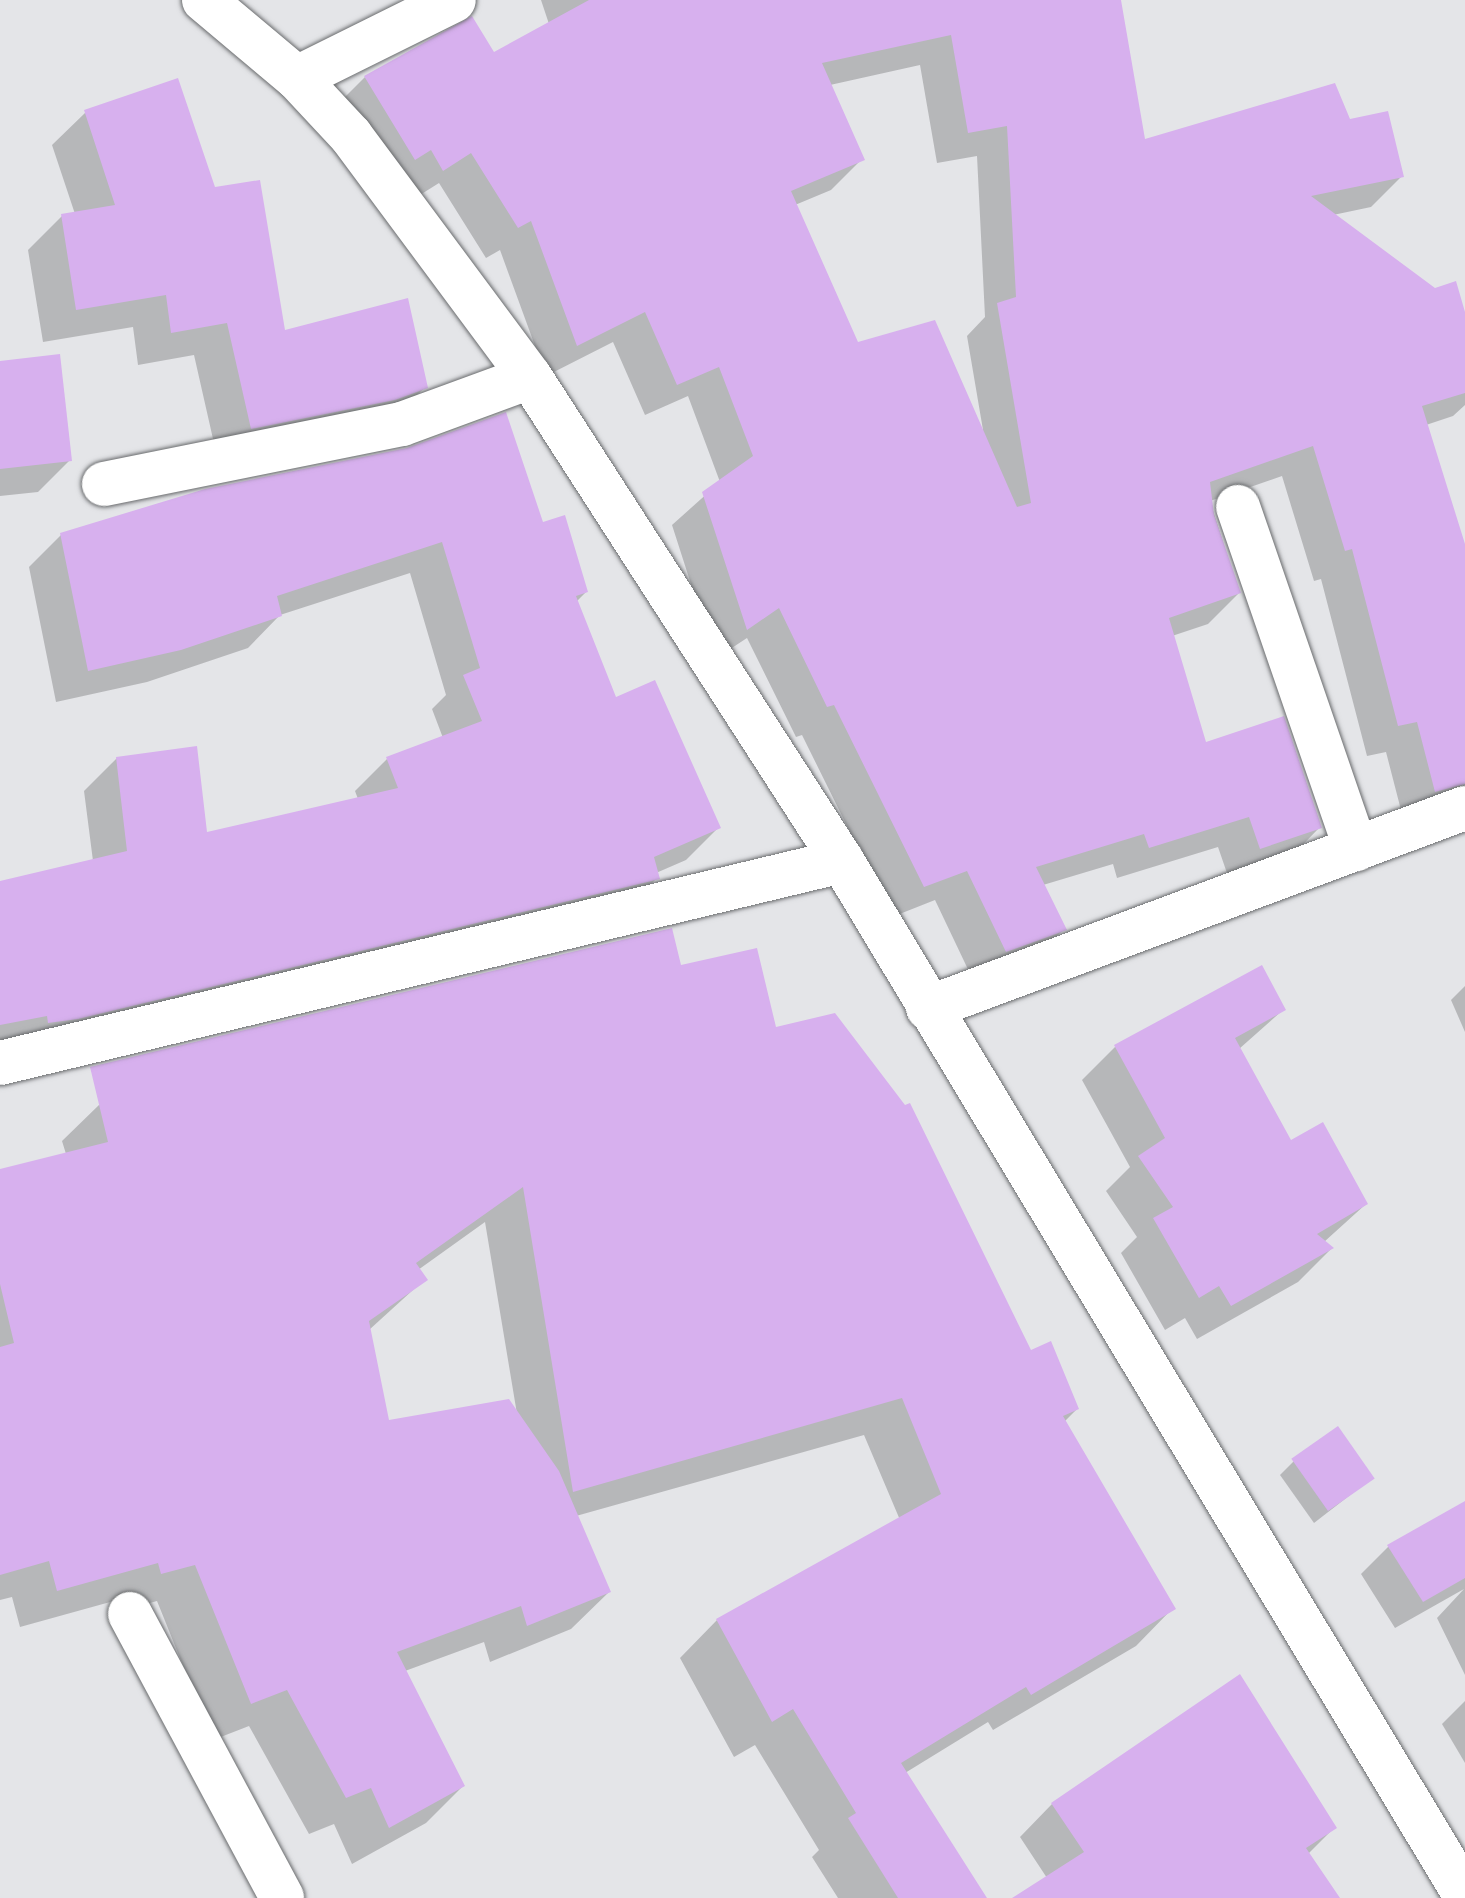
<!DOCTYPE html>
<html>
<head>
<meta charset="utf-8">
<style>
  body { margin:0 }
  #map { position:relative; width:1465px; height:1898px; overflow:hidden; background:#e4e5e8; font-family:"PT Sans Narrow",sans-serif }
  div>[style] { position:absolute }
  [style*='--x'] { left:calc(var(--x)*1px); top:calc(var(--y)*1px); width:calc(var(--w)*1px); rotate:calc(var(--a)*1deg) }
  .shadow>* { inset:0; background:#0003 }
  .building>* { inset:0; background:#d7b0ee; transform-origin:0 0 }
  .roads { filter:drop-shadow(0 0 2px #696b6d) drop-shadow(0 0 2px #696b6d) }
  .minor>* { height:44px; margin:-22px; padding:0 22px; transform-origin:22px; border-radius:22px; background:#fff }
  .highway>* { height:44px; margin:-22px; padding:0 22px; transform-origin:22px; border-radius:22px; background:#fff }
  span { translate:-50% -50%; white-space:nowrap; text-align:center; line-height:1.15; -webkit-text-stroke:7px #fff; paint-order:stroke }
</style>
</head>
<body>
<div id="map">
  <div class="shadow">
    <div style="clip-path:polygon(evenodd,541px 0,1119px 0,1143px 141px,1349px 122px,1402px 176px,1371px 207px,1333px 215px,1465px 319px,1465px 405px,1453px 416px,1426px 425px,1465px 560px,1465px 797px,1402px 814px,1386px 752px,1367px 756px,1321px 579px,1314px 581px,1282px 476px,1210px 501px,1239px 593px,1208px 624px,1172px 636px,1204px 745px,1320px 827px,1289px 859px,1229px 879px,1218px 847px,1117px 878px,1113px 864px,1043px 885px,1064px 929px,1033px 960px,974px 982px,935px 900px,892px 917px,802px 735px,796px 737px,747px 638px,715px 659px,672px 525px,720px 482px,688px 396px,645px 415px,613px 342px,546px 376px,500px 250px,486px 258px,439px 183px,412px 200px,334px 108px,365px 77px,493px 55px,549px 24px,541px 0,920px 65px,937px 163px,977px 156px,985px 317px,967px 336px,983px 430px,857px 344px,795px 205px,831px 190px,862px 159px,830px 85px,920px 65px)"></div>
    <div style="clip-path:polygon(86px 112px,214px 190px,284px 332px,425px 387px,392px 421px,218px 461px,194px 355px,138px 365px,133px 327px,43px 342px,28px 250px,62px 216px,75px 214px,52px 145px)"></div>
    <div style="clip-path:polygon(0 363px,70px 460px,38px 492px,0 496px)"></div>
    <div style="clip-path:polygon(542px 524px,586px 592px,576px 602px,615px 700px,718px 828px,686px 860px,656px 873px,657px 878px,625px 911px,0 1050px,0 882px,93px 861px,84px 791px,117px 758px,206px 835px,358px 799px,355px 791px,387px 759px,443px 738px,432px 709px,446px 695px,410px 573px,280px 615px,248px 648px,147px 682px,56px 702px,29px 567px,61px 535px)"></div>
    <div style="clip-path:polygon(evenodd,680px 968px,774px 1030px,1077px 1409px,1064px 1422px,1173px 1608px,1136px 1646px,993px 1730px,988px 1722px,905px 1773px,945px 1898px,838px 1898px,812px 1857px,819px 1850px,755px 1745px,734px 1757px,680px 1658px,717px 1620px,900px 1520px,864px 1435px,576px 1516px,609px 1592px,571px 1629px,490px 1662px,484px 1642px,405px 1671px,463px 1786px,426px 1823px,352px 1864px,334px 1824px,309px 1834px,249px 1726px,213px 1740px,157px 1601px,124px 1610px,121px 1599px,20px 1627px,12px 1597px,0 1600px,0 1171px,66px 1154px,62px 1141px,100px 1104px,680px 968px,485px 1222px,517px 1414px,387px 1422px,369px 1330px,425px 1279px,418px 1270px,485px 1222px)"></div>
    <div style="clip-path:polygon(1465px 986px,1465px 1032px,1451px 1000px)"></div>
    <div style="clip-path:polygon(1284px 1009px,1239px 1049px,1290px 1143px,1366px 1204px,1324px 1242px,1331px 1249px,1298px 1282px,1197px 1339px,1185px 1318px,1165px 1330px,1121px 1253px,1137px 1237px,1106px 1191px,1130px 1167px,1082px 1080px,1115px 1047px)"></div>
    <div style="clip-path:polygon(1294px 1461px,1372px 1478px,1314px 1523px,1280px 1475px)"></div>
    <div style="clip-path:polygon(1465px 1503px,1465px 1675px,1437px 1618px,1464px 1589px,1395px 1628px,1361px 1574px,1388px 1547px)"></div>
    <div style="clip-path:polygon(1465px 1701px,1465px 1763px,1442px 1724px)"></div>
    <div style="clip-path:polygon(1052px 1804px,1335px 1827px,1308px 1854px,1338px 1898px,1016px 1898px,1047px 1878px,1020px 1837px)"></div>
  </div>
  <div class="building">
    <div style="clip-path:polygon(evenodd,589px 0,1121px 0,1145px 139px,1335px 83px,1350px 119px,1388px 111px,1404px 177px,1311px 196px,1435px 288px,1456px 281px,1465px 312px,1465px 393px,1422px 406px,1465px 544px,1465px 784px,1435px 792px,1417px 722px,1398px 726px,1352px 549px,1345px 551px,1313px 446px,1210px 482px,1214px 515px,1241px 593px,1169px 618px,1206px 742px,1284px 716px,1322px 828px,1260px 849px,1249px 817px,1149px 848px,1144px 834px,1036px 867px,1067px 930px,1006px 952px,967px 871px,924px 887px,834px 705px,827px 707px,779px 608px,747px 630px,702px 492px,753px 456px,719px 367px,677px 385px,645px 312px,577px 346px,531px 221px,518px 228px,471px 153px,443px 171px,431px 150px,415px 160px,364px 76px,472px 16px,494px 52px,589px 0,951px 35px,968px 133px,1007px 126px,1016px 297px,997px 303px,1031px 503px,1017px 507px,935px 320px,858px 342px,791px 191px,865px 160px,822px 63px,951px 35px)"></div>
    <div style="clip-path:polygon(178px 78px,215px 187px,260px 180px,285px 330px,408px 298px,428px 388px,395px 400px,251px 429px,227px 323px,171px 333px,166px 295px,76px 310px,61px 214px,115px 205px,84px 110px)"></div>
    <div style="clip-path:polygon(60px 354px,72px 461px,0 469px,0 361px)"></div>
    <div style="clip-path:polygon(506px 412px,543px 522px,565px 515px,588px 592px,576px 596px,616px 697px,655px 680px,721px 828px,654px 857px,660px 879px,78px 1019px,48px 1023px,47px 1016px,0 1025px,0 881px,127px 851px,116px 757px,197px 746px,207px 832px,398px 788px,386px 757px,482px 721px,463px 675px,480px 668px,442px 542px,277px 596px,282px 616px,181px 650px,88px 671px,60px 533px,205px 489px,407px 448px)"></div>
    <div style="clip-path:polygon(672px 928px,681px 965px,757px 948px,776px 1027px,835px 1013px,905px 1105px,910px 1103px,1031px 1350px,1051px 1341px,1079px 1409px,1063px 1416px,1176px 1609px,1031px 1695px,1026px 1687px,901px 1763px,987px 1898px,898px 1898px,848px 1818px,856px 1813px,793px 1709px,772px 1722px,716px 1619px,941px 1494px,902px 1398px,573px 1492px,523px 1187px,416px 1263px,428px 1280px,369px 1321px,389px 1420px,509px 1399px,559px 1471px,611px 1592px,527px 1626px,521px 1606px,397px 1652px,465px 1786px,389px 1828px,371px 1788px,346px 1798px,287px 1690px,251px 1704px,195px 1565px,161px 1574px,158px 1563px,57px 1591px,49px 1561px,0 1575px,0 1347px,14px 1343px,0 1284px,0 1169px,108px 1142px,90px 1067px)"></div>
    <div style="clip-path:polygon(1262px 965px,1286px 1010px,1235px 1038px,1291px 1140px,1323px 1122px,1368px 1204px,1317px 1234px,1334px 1248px,1231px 1306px,1219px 1286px,1199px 1298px,1153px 1218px,1173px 1207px,1138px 1156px,1165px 1138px,1114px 1045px)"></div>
    <div style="left:1338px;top:1426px;width:64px;height:57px;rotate:55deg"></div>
    <div style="clip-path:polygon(1465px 1501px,1465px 1578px,1423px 1602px,1387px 1545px)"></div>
    <div style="clip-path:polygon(1240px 1674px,1337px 1828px,1306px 1848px,1340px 1898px,1012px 1898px,1084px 1852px,1051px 1803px)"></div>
  </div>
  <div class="roads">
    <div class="minor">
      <div style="--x:297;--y:78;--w:175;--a:-26.4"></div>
      <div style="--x:104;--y:484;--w:304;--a:-11.4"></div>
      <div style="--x:402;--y:424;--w:136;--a:-20.2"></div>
      <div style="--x:1238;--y:507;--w:362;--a:71"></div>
      <div style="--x:928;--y:1008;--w:573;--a:-20.43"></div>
      <div style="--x:0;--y:1063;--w:866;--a:-13.49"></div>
      <div style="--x:130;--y:1614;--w:322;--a:61.8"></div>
    </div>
    <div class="highway">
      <div style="--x:204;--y:0;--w:121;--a:40"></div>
      <div style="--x:297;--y:78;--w:79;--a:47"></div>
      <div style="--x:351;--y:136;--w:300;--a:53.4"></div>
      <div style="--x:530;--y:377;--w:576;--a:57.19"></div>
      <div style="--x:842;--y:861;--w:1207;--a:58.93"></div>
    </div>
  </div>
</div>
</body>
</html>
